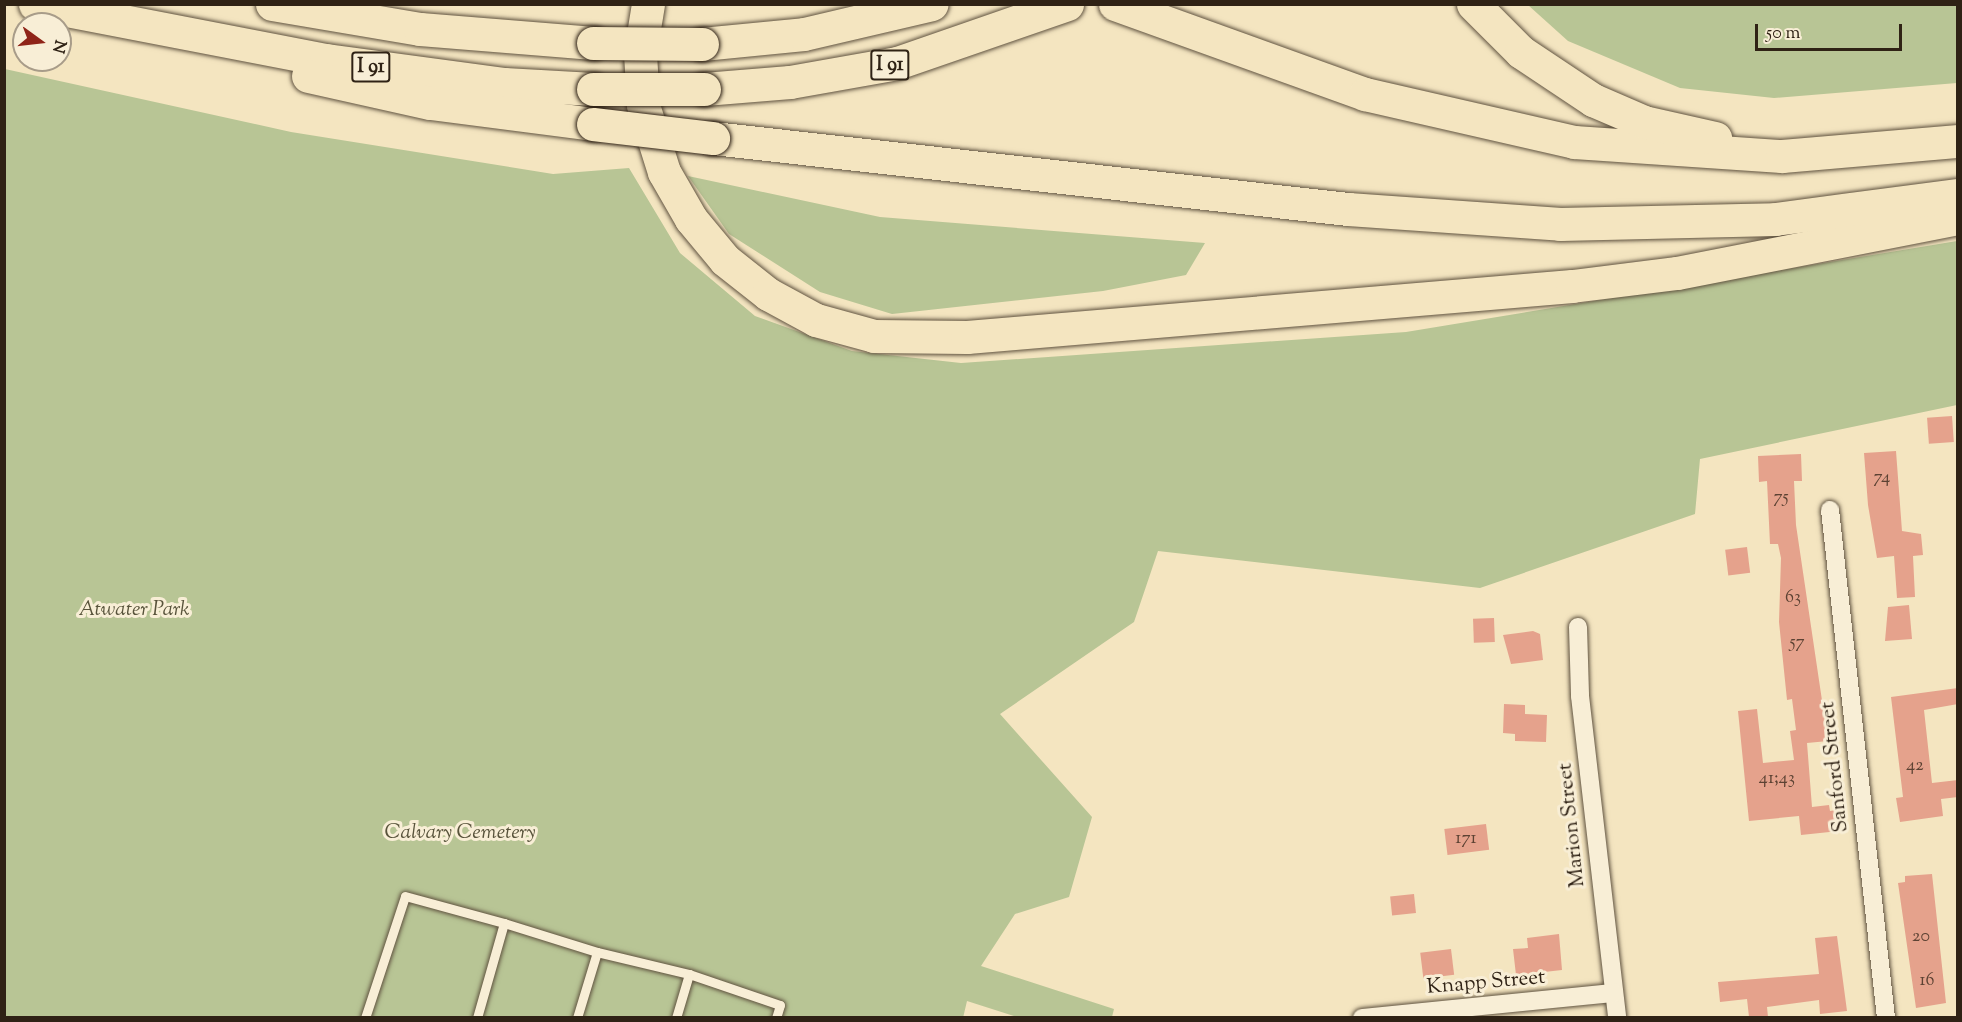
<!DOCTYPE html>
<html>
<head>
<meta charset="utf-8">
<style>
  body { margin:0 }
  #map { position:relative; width:1962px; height:1022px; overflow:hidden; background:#f4e5c0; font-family:"Sorts Mill Goudy",serif }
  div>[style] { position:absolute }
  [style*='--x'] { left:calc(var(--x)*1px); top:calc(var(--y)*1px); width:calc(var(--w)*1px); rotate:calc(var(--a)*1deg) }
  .green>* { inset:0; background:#b8c595 }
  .building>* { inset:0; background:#e5a28c; transform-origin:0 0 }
  .roads { filter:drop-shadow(0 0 2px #605340) drop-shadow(0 0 2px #605340) }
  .lane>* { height:9px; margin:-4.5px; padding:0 4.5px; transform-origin:4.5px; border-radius:4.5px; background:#f8eed6 }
  .street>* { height:18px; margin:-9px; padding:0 9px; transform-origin:9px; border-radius:9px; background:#f8eed6 }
  .highway>* { height:33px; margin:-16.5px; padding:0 16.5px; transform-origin:16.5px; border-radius:16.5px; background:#f4e5c0 }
  .bridges { filter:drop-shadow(0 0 2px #2f2215) drop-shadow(0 0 2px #2f2215) }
  .highway-bridge>* { height:33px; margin:-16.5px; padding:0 16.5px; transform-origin:16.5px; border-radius:16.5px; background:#f4e5c0 }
  span { translate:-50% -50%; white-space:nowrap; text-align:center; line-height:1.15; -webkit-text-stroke:6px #f8eed6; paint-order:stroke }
  .number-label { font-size:18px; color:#5c4233 }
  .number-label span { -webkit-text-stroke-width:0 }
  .shield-label span { padding:2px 4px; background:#f8eed6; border:2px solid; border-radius:4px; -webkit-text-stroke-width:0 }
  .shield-label { font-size:20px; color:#2f2215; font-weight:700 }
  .park-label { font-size:21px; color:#58533b; font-style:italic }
  .street-label { font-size:21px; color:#2f2215 }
  .frame { position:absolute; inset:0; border:6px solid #2f2215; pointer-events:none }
  .north { position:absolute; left:12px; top:12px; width:60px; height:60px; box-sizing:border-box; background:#f8eed6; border:2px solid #a89c89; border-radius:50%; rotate:105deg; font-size:16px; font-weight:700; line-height:24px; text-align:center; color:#2f2215 }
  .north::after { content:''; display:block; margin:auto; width:21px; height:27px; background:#8f2418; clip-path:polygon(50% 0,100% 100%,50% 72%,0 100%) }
  .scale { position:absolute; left:1755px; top:24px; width:147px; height:27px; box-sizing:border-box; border:3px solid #2f2215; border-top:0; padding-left:8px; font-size:18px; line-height:21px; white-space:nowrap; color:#2f2215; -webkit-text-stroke:4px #f8eed6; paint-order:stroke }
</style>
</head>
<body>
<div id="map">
  <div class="green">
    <div style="clip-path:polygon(1528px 5px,1957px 5px,1957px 83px,1774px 98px,1680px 88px,1568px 41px)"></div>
    <div style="clip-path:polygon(5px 69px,291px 132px,553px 174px,629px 168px,680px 253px,755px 316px,852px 351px,961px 363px,1406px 332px,1957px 241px,1957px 405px,1700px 459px,1695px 514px,1480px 588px,1158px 551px,1134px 622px,1000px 714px,1092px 817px,1069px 897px,1015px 914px,981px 966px,1114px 1009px,1112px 1017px,1017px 1017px,967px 1001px,963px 1018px,5px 1018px)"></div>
    <div style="clip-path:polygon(688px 176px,880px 217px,1205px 243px,1186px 275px,1103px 291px,892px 314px,820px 292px,729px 234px)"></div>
  </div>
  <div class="building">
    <div style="left:1952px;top:416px;width:26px;height:25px;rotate:86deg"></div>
    <div style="clip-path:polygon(1896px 451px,1902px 531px,1921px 534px,1923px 555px,1913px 556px,1915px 597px,1897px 598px,1894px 556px,1877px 558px,1868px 505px,1864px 453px)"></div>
    <div style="clip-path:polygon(1801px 454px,1802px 481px,1794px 481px,1796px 525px,1828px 741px,1807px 743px,1812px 807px,1829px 805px,1830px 811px,1836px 810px,1839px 831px,1801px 835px,1799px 816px,1749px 821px,1738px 711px,1757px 709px,1763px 763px,1794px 760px,1790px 731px,1796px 730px,1792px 699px,1787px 700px,1779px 622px,1781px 558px,1778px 544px,1770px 544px,1767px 481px,1759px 482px,1758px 456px)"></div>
    <div style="left:1747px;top:547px;width:26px;height:22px;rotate:83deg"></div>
    <div style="clip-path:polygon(1909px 605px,1912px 639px,1885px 641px,1888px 607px)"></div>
    <div style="left:1494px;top:618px;width:24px;height:21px;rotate:88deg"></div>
    <div style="clip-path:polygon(1533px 631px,1540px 634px,1543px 660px,1511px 664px,1503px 635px)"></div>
    <div style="clip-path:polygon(1958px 688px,1958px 704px,1924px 710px,1932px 783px,1958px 780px,1958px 797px,1941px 799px,1943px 816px,1900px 822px,1896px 798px,1903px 797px,1891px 697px)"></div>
    <div style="clip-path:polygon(1504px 704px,1525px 705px,1525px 714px,1547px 715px,1546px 742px,1515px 741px,1515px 734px,1503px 733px)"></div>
    <div style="left:1486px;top:824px;width:26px;height:42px;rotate:83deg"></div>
    <div style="clip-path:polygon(1932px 874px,1946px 1003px,1916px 1008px,1898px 883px,1905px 882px,1905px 876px)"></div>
    <div style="left:1414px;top:894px;width:19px;height:24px;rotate:84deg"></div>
    <div style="clip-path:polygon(1559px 934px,1562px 970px,1516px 975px,1513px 949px,1528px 948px,1527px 938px)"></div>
    <div style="clip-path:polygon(1837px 936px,1847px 1011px,1820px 1014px,1819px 1000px,1767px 1007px,1768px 1017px,1749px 1017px,1747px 999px,1720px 1002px,1718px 982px,1819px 974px,1815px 938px)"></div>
    <div style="left:1451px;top:949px;width:26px;height:31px;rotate:83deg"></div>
  </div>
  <div class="roads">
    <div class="lane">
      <div style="--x:504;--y:923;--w:97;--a:17.3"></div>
      <div style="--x:597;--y:952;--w:69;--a:106.9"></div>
      <div style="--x:597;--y:952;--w:95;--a:13.4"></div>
      <div style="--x:689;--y:974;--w:96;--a:18.8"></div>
      <div style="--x:780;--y:1005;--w:14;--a:107"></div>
      <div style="--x:365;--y:1018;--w:128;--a:-71.8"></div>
      <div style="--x:405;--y:896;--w:103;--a:15.3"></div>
      <div style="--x:504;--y:923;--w:99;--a:105.9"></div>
      <div style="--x:676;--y:1018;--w:46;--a:-73.5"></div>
    </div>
    <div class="street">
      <div style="--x:1830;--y:510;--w:511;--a:83.71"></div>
      <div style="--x:1578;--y:627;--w:69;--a:88.3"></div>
      <div style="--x:1580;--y:696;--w:324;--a:83.4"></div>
      <div style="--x:1362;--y:1018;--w:253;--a:-5.7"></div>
    </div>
    <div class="highway">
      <div style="--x:35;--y:4;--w:296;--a:10.9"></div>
      <div style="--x:326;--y:60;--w:180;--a:7.7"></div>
      <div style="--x:504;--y:84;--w:89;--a:3.2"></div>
      <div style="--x:272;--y:4;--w:150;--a:9.6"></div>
      <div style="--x:420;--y:29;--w:174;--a:4.6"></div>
      <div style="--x:648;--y:4;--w:50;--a:99.3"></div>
      <div style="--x:640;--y:53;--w:52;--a:86.7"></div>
      <div style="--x:643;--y:105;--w:70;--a:72.6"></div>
      <div style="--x:664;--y:172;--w:54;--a:60.1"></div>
      <div style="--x:691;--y:219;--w:53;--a:50.3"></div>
      <div style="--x:725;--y:260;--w:55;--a:38.3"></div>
      <div style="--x:768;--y:294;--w:55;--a:28.4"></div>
      <div style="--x:816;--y:320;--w:60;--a:15.4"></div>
      <div style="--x:874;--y:336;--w:93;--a:0.6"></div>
      <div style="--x:967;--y:337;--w:607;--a:-4.82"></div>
      <div style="--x:1572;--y:286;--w:106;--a:-7.1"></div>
      <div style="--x:1677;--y:273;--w:286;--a:-11.1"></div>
      <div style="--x:1115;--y:4;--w:266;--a:19.8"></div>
      <div style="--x:1365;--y:94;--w:214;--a:12.9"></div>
      <div style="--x:1574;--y:142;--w:208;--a:3.9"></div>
      <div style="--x:1782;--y:156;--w:177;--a:-4.9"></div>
      <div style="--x:1473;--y:4;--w:68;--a:45"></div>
      <div style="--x:1521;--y:52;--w:87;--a:33.7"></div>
      <div style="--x:1593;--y:100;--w:56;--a:23.3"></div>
      <div style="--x:1644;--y:122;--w:73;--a:12.7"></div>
      <div style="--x:702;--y:44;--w:102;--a:-5.6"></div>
      <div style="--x:804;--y:34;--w:131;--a:-13.2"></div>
      <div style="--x:308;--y:76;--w:125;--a:12.5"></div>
      <div style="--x:430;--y:103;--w:164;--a:7.3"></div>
      <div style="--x:704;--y:89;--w:86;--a:-4.7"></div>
      <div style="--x:790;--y:82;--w:109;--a:-10.1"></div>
      <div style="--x:897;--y:63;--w:180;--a:-19.1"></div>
      <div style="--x:713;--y:138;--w:639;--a:6.38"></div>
      <div style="--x:1348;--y:209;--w:213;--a:4"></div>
      <div style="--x:1560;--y:224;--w:215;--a:-1.3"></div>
      <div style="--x:1775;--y:219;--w:185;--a:-7.5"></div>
    </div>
  </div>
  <div class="bridges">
    <div class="highway-bridge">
      <div style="--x:593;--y:43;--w:109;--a:0.5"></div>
      <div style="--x:593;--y:89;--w:111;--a:0"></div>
      <div style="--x:593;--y:124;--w:121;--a:6.7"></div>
    </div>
  </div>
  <div class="number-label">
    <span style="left:1882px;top:478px">74</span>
    <span style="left:1781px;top:498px">75</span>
    <span style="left:1793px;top:598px">63</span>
    <span style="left:1797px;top:643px">57</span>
    <span style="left:1915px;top:766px">42</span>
    <span style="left:1777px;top:779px">41;43</span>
    <span style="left:1466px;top:839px">171</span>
    <span style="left:1921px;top:937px">20</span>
    <span style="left:1927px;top:981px">16</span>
  </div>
  <div class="shield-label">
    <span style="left:890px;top:65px">I 91</span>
    <span style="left:371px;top:67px">I 91</span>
  </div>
  <div class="park-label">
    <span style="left:134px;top:610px">Atwater Park</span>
    <span style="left:460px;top:833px">Calvary Cemetery</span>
  </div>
  <div class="street-label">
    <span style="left:1835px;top:767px;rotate:-96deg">Sanford Street</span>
    <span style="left:1572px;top:825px;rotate:-96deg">Marion Street</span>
    <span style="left:1486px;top:983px;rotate:-5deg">Knapp Street</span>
  </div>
  <div class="frame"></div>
  <div class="north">N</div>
  <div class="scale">50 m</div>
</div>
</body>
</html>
